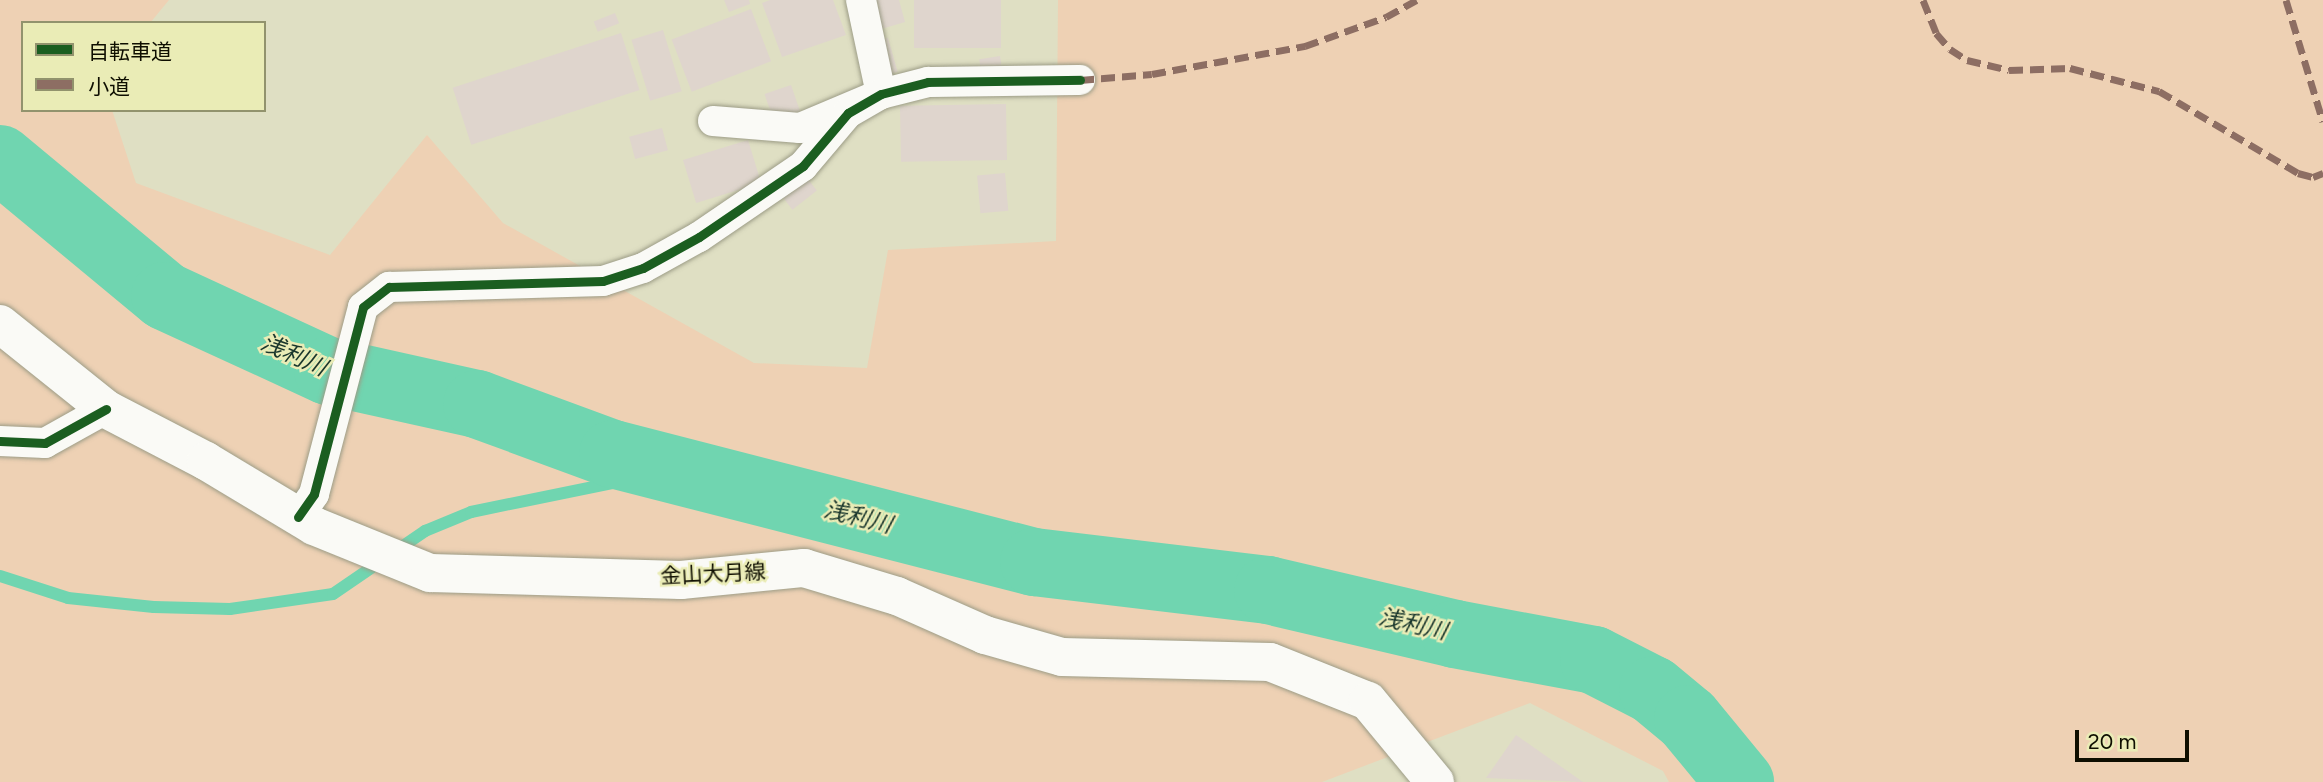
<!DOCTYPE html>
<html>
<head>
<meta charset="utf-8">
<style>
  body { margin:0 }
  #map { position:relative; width:2323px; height:782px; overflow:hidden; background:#dfdfc3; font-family:Figtree,"Noto Sans JP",sans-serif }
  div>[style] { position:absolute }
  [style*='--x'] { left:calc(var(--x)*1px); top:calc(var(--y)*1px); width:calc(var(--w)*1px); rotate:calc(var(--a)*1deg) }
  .green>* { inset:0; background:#eed1b4 }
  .stream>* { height:12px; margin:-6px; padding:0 6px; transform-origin:6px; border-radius:6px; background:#70d5b0 }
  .river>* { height:68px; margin:-34px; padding:0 34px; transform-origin:34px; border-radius:34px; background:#70d5b0 }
  .building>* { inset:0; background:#dfd5cd; transform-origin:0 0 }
  .roads { filter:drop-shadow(0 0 2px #9c9c86) drop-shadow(0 0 2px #9c9c86) }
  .street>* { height:30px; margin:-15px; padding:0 15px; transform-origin:15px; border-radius:15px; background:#fafaf6 }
  .secondary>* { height:38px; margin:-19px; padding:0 19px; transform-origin:19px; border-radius:19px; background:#fafaf6 }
  .quiet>* { height:7px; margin-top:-3.5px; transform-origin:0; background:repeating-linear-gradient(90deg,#8d6e63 0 14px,transparent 0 21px) }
  .cycleway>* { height:9px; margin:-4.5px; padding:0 4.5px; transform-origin:4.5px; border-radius:4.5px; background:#1b5e20 }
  span { translate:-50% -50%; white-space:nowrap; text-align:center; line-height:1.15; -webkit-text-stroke:5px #eaecb6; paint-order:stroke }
  .street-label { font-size:21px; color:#0e0e00 }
  .water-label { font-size:23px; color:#19362c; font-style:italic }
  .legend { position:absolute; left:21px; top:21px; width:245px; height:91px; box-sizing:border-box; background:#eaecb6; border:2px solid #92936d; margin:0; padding:9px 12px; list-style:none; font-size:21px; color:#0e0e00 }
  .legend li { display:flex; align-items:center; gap:14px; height:35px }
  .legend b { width:35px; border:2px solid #92936d }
  .scale { position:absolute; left:2075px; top:730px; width:114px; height:32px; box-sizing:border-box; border:4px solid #0e0e00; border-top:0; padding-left:9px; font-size:21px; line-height:24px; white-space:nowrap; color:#0e0e00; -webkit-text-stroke:5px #eaecb6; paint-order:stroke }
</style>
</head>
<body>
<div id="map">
  <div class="green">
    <div style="clip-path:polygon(0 0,169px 0,150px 23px,23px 23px,23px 110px,112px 110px,136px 183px,330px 255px,427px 135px,503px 223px,754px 363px,867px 368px,888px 250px,1056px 241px,1058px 0,2323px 0,2323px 782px,1669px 782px,1663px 771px,1530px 703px,1322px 782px,0 782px)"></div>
  </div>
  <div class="stream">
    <div style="--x:0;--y:576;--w:71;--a:17.9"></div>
    <div style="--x:68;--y:598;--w:86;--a:6"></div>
    <div style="--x:154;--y:607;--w:76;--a:1.5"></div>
    <div style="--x:230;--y:609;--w:104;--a:-8.3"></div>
    <div style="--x:333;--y:594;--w:112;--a:-34.4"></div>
    <div style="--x:425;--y:531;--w:50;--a:-22.4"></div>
    <div style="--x:471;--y:512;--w:164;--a:-11.6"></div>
    <div style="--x:632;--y:479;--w:35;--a:-20"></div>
  </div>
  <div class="river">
    <div style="--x:0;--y:159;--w:214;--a:39.7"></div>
    <div style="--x:165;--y:296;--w:179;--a:24.7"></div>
    <div style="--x:328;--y:371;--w:153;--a:12.5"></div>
    <div style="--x:477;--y:404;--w:145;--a:20.2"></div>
    <div style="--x:613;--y:454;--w:435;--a:14.4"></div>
    <div style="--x:1034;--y:562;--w:236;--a:6.8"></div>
    <div style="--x:1268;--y:590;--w:192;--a:13.2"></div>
    <div style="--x:1455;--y:634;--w:141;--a:10.6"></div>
    <div style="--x:1594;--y:660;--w:66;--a:27"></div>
    <div style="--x:1653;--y:690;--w:45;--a:39.6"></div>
    <div style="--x:1688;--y:719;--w:82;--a:50.5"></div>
  </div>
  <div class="building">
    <div style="clip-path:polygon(724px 0,749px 0,750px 4px,729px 12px)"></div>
    <div style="clip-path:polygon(770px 0,833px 0,846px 35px,782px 57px,762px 3px)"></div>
    <div style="clip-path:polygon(870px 0,899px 0,905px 22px,878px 30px)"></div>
    <div style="left:914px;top:0;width:87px;height:48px"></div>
    <div style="left:751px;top:9px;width:56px;height:85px;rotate:69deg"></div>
    <div style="left:615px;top:13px;width:11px;height:23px;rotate:68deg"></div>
    <div style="left:663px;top:30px;width:64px;height:33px;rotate:73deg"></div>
    <div style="left:621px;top:33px;width:60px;height:177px;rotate:72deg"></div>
    <div style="left:888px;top:38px;width:35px;height:12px;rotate:74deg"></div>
    <div style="left:1000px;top:56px;width:13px;height:21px;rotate:81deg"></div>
    <div style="left:791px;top:85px;width:28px;height:28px;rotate:71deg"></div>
    <div style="left:1006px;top:104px;width:56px;height:106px;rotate:89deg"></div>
    <div style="left:662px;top:128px;width:23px;height:34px;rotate:75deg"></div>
    <div style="left:748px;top:140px;width:45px;height:68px;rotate:73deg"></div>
    <div style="left:1005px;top:173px;width:38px;height:28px;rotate:85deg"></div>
    <div style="left:807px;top:178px;width:16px;height:31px;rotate:52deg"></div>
    <div style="clip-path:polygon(1516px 735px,1583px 782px,1486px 778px)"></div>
  </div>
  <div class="roads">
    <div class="street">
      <div style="--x:713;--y:121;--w:87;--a:4.6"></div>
      <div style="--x:800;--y:128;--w:88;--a:-22.8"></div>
      <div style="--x:881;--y:94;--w:96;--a:-102"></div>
      <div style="--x:0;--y:441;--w:45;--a:2.5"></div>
      <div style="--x:45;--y:443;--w:70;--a:-29.1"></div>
      <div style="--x:298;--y:517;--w:28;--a:-55"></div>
      <div style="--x:314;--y:494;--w:193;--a:-75.3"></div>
      <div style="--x:363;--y:307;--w:33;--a:-38"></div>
      <div style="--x:389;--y:287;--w:214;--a:-1.6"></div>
      <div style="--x:603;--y:281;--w:42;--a:-18"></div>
      <div style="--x:643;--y:268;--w:64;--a:-29"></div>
      <div style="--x:699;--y:237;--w:126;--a:-34.3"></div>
      <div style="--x:803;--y:166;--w:70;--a:-49.7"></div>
      <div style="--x:848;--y:113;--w:38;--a:-30"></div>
      <div style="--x:881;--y:94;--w:49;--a:-14.3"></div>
      <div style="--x:928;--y:82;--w:152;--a:-0.8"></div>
    </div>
    <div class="secondary">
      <div style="--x:0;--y:324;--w:136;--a:38.7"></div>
      <div style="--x:106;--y:409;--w:113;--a:27.5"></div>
      <div style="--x:206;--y:461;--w:126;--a:31"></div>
      <div style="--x:314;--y:526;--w:125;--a:22.1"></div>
      <div style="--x:430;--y:573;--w:251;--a:1.6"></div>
      <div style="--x:681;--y:580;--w:124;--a:-5.6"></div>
      <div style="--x:804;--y:568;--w:97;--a:16.8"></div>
      <div style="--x:897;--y:596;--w:96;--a:23.9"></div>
      <div style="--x:985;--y:635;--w:80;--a:15.9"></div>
      <div style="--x:1062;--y:657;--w:208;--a:1.4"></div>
      <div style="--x:1270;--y:662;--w:105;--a:21.7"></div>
      <div style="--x:1368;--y:701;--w:105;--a:50.4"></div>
    </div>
  </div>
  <div class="quiet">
    <div style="--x:1923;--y:0;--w:35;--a:68"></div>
    <div style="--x:1936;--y:33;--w:21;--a:49"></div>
    <div style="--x:1950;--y:49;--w:20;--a:33"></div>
    <div style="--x:1967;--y:60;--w:43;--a:13.4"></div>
    <div style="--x:2009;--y:70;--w:61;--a:-1.9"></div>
    <div style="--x:2070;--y:68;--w:92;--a:14.5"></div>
    <div style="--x:2159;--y:91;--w:161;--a:30.5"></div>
    <div style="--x:2298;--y:173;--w:16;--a:15"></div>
    <div style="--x:2313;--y:177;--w:11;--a:-22"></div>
    <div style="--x:2286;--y:0;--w:127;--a:73.1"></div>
    <div style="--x:1080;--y:80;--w:72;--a:-4.8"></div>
    <div style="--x:1152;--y:74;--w:156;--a:-10.4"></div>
    <div style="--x:1305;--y:46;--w:86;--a:-19.7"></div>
    <div style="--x:1386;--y:17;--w:35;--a:-29"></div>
  </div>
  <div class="cycleway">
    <div style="--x:0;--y:441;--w:45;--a:2.5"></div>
    <div style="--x:45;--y:443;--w:70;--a:-29.1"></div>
    <div style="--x:298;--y:517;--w:28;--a:-55"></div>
    <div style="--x:314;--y:494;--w:193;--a:-75.3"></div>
    <div style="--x:363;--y:307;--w:33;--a:-38"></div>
    <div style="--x:389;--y:287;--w:214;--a:-1.6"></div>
    <div style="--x:603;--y:281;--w:42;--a:-18"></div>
    <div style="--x:643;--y:268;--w:64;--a:-29"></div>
    <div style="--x:699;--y:237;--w:126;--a:-34.3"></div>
    <div style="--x:803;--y:166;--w:70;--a:-49.7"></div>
    <div style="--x:848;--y:113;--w:38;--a:-30"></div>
    <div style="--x:881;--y:94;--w:49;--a:-14.3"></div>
    <div style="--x:928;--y:82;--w:152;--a:-0.8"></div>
  </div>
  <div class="street-label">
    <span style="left:713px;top:574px;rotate:-3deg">金山大月線</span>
  </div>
  <div class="water-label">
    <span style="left:294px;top:355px;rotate:24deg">浅利川</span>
    <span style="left:858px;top:517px;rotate:14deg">浅利川</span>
    <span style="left:1413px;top:624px;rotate:13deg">浅利川</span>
  </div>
  <ul class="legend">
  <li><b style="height:9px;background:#1b5e20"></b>自転車道</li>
  <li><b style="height:9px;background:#8d6e63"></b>小道</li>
  </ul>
  <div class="scale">20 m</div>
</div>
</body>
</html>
